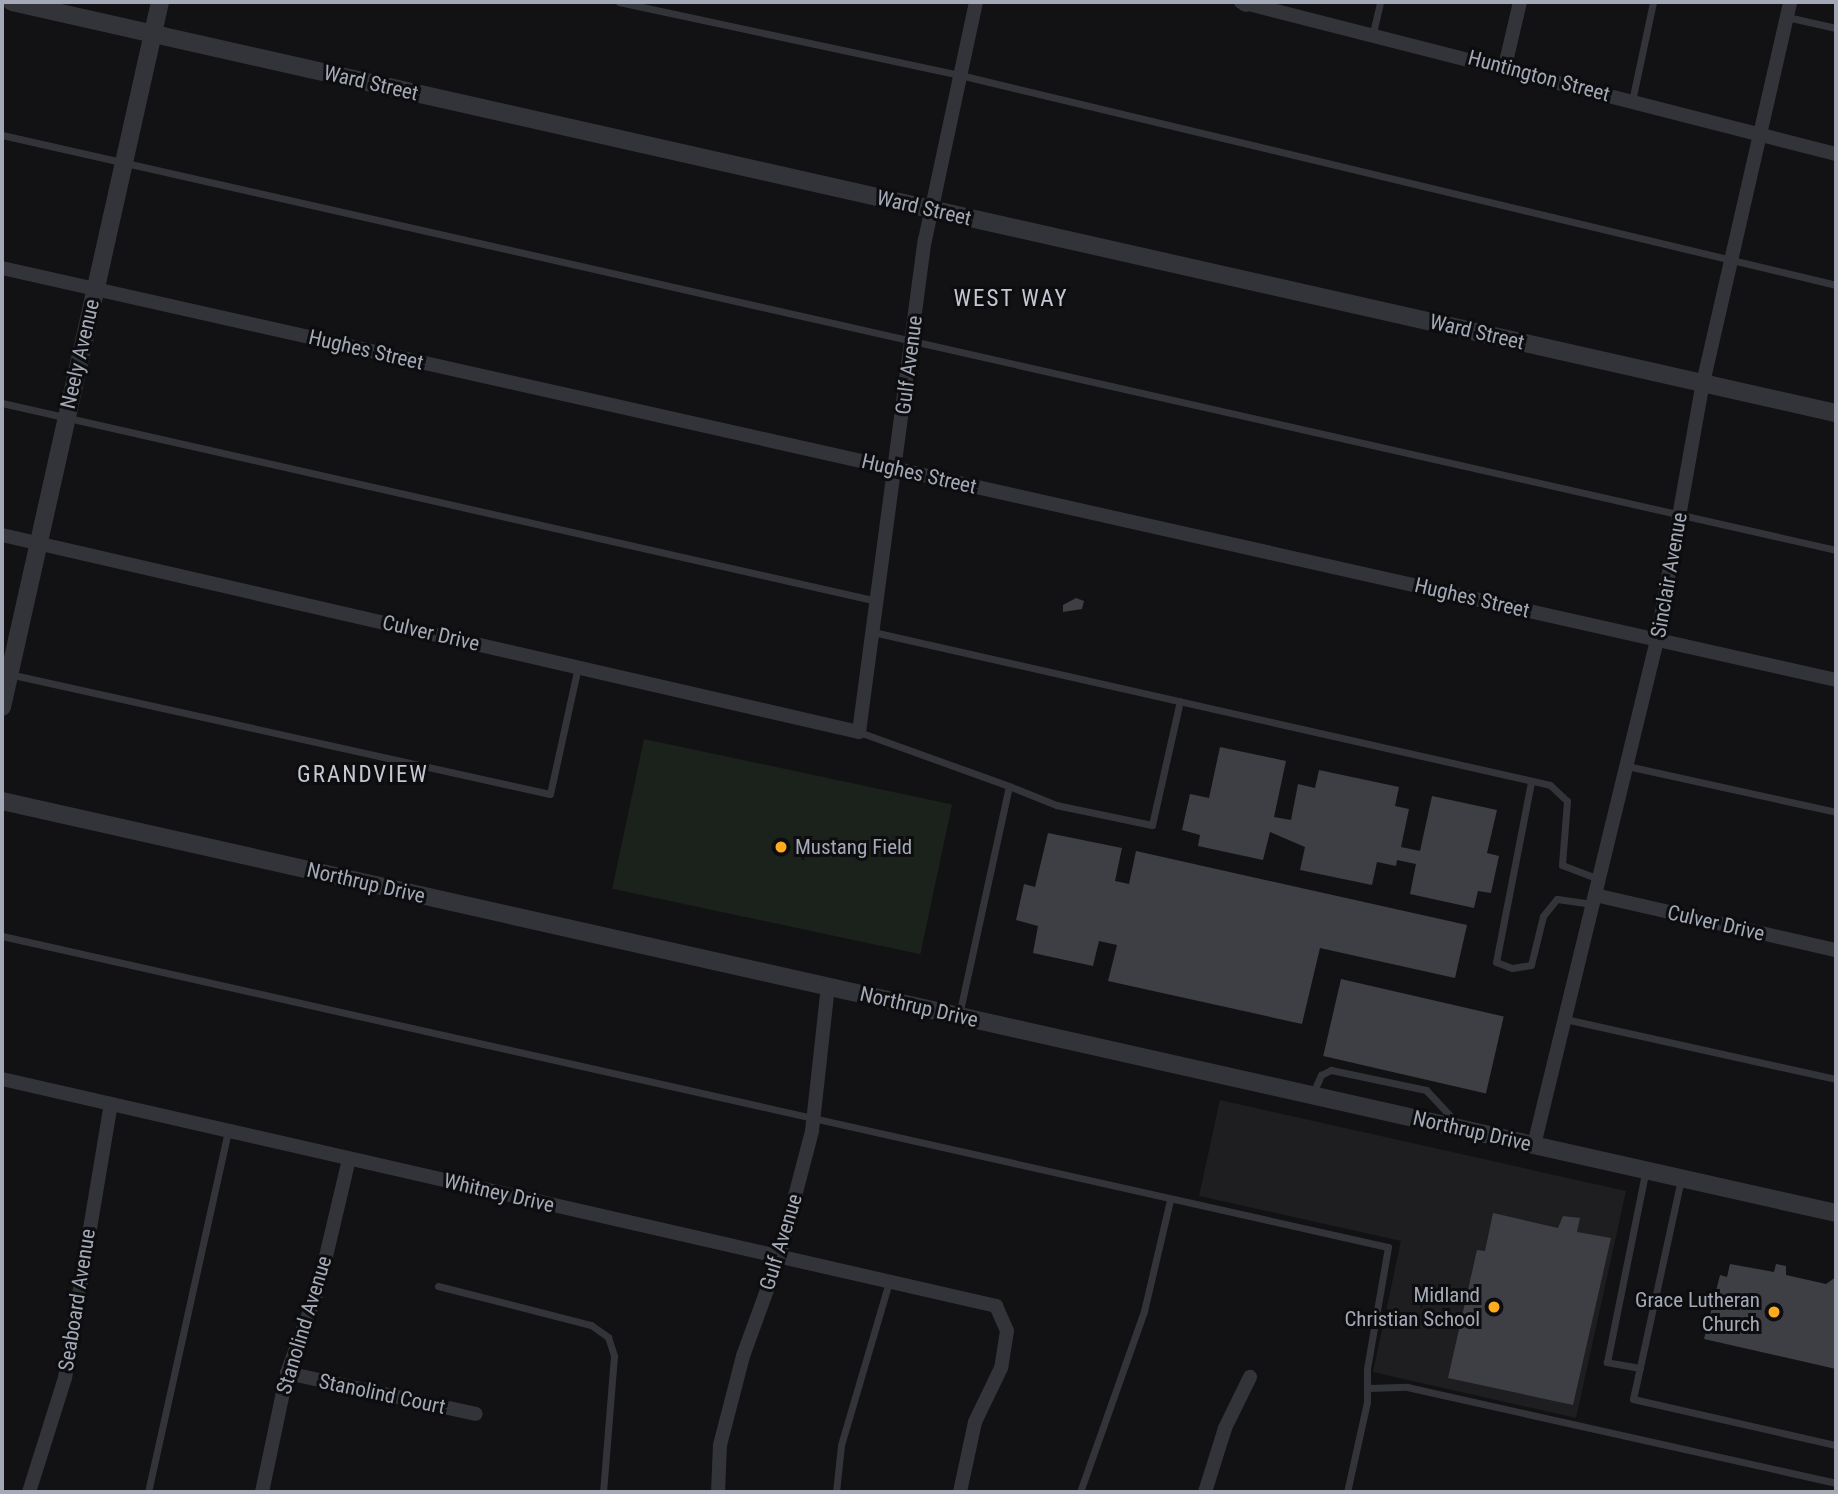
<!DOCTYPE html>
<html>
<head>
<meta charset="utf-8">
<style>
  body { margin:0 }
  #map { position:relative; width:1838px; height:1494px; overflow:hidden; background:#121214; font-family:"Roboto Condensed",sans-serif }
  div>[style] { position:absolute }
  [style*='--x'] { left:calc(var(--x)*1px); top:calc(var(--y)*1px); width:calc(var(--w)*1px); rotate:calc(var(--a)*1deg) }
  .built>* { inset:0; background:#1e1e21 }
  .green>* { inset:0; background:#1a221b; transform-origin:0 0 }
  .building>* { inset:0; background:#3e3f44; transform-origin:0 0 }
  .service>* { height:7px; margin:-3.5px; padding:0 3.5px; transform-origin:3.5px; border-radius:3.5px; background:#333439 }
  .minor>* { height:14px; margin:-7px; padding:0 7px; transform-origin:7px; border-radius:7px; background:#333439 }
  .tertiary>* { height:18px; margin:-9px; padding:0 9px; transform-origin:9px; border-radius:9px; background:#333439 }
  .dots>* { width:19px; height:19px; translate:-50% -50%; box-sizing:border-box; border:4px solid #0d0d0f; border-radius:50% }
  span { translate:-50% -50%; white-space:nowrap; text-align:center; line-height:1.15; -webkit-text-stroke:6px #0d0d0f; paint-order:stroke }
  .street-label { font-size:21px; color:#a3a9b6 }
  .poi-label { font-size:21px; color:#a3a9b6 }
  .left { translate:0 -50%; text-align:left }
  .right { translate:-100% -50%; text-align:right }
  .neighbourhood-label { font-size:23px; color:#c4c8d2; letter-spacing:2px }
  .frame { position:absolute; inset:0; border:4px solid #a3a9b6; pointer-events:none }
</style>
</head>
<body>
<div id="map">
  <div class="built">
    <div style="clip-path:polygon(1220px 1100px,1626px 1191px,1576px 1418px,1373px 1372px,1401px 1241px,1199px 1196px)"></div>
  </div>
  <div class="green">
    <div style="left:644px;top:739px;width:315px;height:153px;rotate:12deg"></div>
  </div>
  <div class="building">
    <div style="clip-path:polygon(1076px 598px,1084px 601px,1082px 609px,1063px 612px,1063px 605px)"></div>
    <div style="clip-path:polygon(1220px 747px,1286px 761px,1274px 817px,1291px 820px,1298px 784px,1315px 788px,1319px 770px,1399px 787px,1395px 806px,1409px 809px,1401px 847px,1420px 851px,1432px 796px,1497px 810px,1487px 853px,1499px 856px,1491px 893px,1478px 891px,1474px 908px,1410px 894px,1416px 864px,1397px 860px,1396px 866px,1377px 862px,1372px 885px,1300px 870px,1305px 847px,1270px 832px,1263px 860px,1198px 846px,1200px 835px,1182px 830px,1190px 794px,1209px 798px)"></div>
    <div style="clip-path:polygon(1048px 833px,1122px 848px,1115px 881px,1129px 884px,1136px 851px,1467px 925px,1455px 978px,1320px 948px,1302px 1024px,1108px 981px,1117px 945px,1099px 941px,1093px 966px,1033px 953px,1038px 926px,1016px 920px,1024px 884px,1035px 887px)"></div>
    <div style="left:1341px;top:979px;width:167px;height:79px;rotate:13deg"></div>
    <div style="clip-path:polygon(1493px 1213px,1558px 1228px,1563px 1216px,1580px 1218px,1577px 1232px,1611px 1238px,1573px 1405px,1448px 1378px,1477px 1250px,1485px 1251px)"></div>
    <div style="clip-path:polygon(1730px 1264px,1774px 1272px,1776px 1264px,1786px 1266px,1786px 1275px,1826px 1284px,1836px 1277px,1836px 1369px,1704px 1339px,1720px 1275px,1727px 1277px)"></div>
  </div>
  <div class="service">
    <div style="--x:619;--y:2;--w:349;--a:12.1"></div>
    <div style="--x:960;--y:75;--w:901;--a:13.48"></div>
    <div style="--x:1787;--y:17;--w:50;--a:12.7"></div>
    <div style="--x:1373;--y:33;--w:32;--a:-77"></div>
    <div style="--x:1632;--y:101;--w:101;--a:-78"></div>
    <div style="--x:2;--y:135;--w:1880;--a:12.75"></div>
    <div style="--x:2;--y:403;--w:897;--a:12.75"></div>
    <div style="--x:873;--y:632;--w:694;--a:12.73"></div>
    <div style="--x:1550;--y:785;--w:23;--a:43"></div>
    <div style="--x:1567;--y:801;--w:64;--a:94.5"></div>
    <div style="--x:1562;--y:865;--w:40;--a:21"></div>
    <div style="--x:9;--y:674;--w:554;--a:12.51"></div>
    <div style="--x:550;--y:794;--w:130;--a:-77.6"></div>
    <div style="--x:859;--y:732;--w:159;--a:19.8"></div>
    <div style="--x:1009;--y:786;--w:234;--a:102.3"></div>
    <div style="--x:1627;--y:766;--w:214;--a:12.4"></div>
    <div style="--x:1531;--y:782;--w:183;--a:101"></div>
    <div style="--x:1496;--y:962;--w:17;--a:21"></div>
    <div style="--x:1512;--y:968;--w:19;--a:-9"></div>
    <div style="--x:1531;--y:965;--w:50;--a:-76.2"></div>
    <div style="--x:1543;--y:916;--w:22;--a:-51"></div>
    <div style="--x:1557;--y:899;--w:36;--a:8"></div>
    <div style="--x:1009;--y:786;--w:51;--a:22"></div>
    <div style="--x:1056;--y:805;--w:98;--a:11.8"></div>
    <div style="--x:1152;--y:825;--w:127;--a:-77.3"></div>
    <div style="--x:2;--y:936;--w:1420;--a:12.65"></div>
    <div style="--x:1388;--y:1247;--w:124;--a:99.8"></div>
    <div style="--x:1367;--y:1369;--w:33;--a:90"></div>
    <div style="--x:1367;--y:1402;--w:92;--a:102.5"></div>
    <div style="--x:1565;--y:1019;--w:278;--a:12.5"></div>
    <div style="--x:1313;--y:1093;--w:20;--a:-66"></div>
    <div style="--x:1321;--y:1075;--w:11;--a:-27"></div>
    <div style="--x:1331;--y:1070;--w:97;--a:11.9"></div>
    <div style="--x:1426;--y:1090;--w:45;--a:46.8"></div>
    <div style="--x:1681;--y:1179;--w:225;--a:102.3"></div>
    <div style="--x:1633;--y:1399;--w:208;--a:12.8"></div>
    <div style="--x:438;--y:1286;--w:158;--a:14.3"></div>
    <div style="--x:591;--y:1325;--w:21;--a:35"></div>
    <div style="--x:608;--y:1337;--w:20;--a:72"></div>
    <div style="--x:614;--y:1356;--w:136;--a:94.6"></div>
    <div style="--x:1640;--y:1368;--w:34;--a:-170"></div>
    <div style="--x:1607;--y:1362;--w:193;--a:-78.6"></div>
    <div style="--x:1369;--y:1388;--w:38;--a:-2"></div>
    <div style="--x:1407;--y:1387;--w:440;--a:12.6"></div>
    <div style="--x:148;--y:1492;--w:370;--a:-77.5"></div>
    <div style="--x:836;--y:1492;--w:47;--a:-83.9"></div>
    <div style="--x:841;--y:1445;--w:170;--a:-73.6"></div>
    <div style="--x:1080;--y:1492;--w:192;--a:-70.5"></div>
    <div style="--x:1144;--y:1311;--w:114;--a:-76.8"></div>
  </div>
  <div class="minor">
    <div style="--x:1241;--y:2;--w:614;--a:14.33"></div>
    <div style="--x:1505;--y:66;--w:66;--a:-76.8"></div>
    <div style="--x:2;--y:268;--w:1880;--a:12.66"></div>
    <div style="--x:2;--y:535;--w:879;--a:12.95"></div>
    <div style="--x:859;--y:732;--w:496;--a:-82.4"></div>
    <div style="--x:925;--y:240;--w:243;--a:-77.9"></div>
    <div style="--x:1595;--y:895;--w:247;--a:12.9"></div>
    <div style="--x:2;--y:1079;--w:1020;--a:12.86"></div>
    <div style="--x:996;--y:1306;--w:27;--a:66"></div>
    <div style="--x:1007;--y:1331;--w:37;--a:99"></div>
    <div style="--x:1001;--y:1368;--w:60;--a:115.7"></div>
    <div style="--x:975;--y:1422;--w:72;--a:102.1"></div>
    <div style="--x:1534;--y:1145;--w:520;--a:-76.31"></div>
    <div style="--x:1657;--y:640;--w:261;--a:-79.9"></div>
    <div style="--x:1703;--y:383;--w:391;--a:-77.1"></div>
    <div style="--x:287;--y:1373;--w:193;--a:12.2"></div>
    <div style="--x:29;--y:1492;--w:120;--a:-72.5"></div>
    <div style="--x:65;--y:1378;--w:278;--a:-80.5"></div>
    <div style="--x:262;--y:1492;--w:122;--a:-78.1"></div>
    <div style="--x:287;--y:1373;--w:93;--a:-69.8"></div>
    <div style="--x:319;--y:1286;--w:130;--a:-76.7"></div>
    <div style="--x:718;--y:1492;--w:47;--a:-87.6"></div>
    <div style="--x:720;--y:1445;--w:92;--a:-75.5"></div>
    <div style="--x:743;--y:1356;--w:105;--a:-70"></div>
    <div style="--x:779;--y:1257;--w:130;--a:-75.3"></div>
    <div style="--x:812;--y:1131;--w:145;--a:-83.7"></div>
    <div style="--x:1205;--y:1492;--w:67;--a:-72.6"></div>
    <div style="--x:1225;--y:1428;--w:57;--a:-63.9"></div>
  </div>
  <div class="tertiary">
    <div style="--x:12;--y:2;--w:1870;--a:12.7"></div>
    <div style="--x:1246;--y:3;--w:1;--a:-90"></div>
    <div style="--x:2;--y:707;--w:722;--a:-77.37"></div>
    <div style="--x:2;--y:801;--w:1880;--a:12.66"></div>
  </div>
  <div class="dots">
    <div style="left:781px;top:847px;background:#ffab20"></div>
    <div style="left:1494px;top:1307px;background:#ffab20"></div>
    <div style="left:1774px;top:1312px;background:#ffab20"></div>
  </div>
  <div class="street-label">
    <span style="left:1539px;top:76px;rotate:15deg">Huntington Street</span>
    <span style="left:371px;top:83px;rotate:13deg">Ward Street</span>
    <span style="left:924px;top:208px;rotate:13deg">Ward Street</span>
    <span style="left:1477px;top:332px;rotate:13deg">Ward Street</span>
    <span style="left:366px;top:350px;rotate:13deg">Hughes Street</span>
    <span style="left:80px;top:354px;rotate:-77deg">Neely Avenue</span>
    <span style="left:909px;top:365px;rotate:-83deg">Gulf Avenue</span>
    <span style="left:919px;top:474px;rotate:13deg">Hughes Street</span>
    <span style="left:1669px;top:575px;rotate:-80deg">Sinclair Avenue</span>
    <span style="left:1472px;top:598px;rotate:13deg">Hughes Street</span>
    <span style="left:431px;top:633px;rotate:13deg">Culver Drive</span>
    <span style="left:366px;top:883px;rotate:13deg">Northrup Drive</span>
    <span style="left:1716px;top:923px;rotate:13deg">Culver Drive</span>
    <span style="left:919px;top:1007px;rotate:13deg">Northrup Drive</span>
    <span style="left:1472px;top:1131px;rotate:13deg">Northrup Drive</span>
    <span style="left:499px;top:1193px;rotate:13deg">Whitney Drive</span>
    <span style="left:781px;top:1242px;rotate:-73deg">Gulf Avenue</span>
    <span style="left:77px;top:1300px;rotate:-81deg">Seaboard Avenue</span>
    <span style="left:304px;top:1325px;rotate:-73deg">Stanolind Avenue</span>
    <span style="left:382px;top:1394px;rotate:12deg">Stanolind Court</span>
  </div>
  <div class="poi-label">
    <span class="left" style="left:795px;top:847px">Mustang Field</span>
    <span class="right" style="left:1480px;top:1307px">Midland<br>Christian School</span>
    <span class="right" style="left:1760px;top:1312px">Grace Lutheran<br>Church</span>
  </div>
  <div class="neighbourhood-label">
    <span style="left:1011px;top:299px">WEST WAY</span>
    <span style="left:363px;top:775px">GRANDVIEW</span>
  </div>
  <div class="frame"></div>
</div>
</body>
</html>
